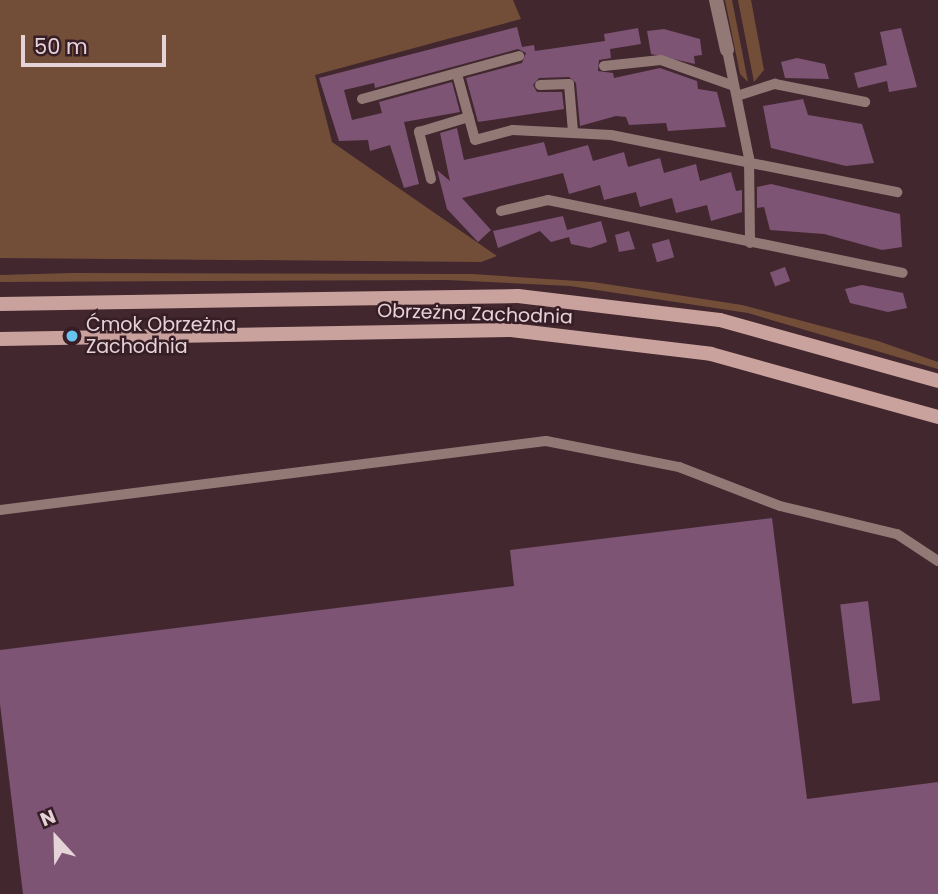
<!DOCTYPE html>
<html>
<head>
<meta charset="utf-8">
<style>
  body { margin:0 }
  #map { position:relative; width:938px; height:894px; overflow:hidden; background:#42272f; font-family:Poppins,sans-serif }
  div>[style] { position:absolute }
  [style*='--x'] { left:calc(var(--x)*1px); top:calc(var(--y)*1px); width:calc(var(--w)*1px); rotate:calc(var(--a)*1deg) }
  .green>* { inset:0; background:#724e39 }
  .building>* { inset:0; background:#7d5474; transform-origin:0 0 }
  .lane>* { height:10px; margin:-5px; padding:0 5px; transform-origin:5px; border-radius:5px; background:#927976 }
  .street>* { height:14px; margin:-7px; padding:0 7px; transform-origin:7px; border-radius:7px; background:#927976 }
  .secondary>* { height:14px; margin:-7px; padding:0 7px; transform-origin:7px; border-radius:7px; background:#caa29d }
  .dots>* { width:19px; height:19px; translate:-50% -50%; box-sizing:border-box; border:4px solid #371d25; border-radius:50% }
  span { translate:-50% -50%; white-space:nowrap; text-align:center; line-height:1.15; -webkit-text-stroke:5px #371d25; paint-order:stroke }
  .street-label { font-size:19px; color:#e5d3d8 }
  .poi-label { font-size:19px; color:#e5d3d8 }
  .left { translate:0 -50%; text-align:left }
  .north { position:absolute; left:21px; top:803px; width:70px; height:70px; -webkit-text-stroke:5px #371d25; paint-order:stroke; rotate:338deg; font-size:19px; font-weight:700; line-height:28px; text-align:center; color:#e5d3d8 }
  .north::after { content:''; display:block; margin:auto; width:24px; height:32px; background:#e5d3d8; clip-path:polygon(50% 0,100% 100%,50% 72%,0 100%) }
  .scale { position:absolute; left:21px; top:35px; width:145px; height:32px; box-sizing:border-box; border:4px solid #e5d3d8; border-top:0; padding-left:9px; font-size:21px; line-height:24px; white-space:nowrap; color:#e5d3d8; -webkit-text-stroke:5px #371d25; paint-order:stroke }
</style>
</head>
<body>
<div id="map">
  <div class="green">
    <div style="clip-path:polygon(0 0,513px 0,521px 19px,315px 75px,332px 142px,497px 256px,481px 262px,0 258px)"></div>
    <div style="clip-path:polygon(725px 0,732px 0,748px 82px,740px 74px)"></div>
    <div style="clip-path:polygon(738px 0,751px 0,764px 70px,754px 82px)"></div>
    <div style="clip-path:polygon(472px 274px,593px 282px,742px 305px,878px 341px,938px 362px,938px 369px,748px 313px,570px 286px,447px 280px,0 282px,0 275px,73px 273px)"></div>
  </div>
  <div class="building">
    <div style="clip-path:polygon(517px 27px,522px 47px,534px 45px,535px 51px,605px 41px,604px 34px,638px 28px,641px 44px,610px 49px,611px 58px,599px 60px,598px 71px,613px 73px,614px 78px,660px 68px,697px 81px,698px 89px,717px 92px,726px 127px,668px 131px,666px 123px,629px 125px,626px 117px,616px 116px,580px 126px,576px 83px,569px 77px,539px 78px,533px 85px,537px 92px,562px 92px,564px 109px,478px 122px,466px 78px,522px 63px,526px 53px,518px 49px,375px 88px,374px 83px,344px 90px,352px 120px,382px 113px,379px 102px,452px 82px,460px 112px,404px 122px,419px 184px,404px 188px,390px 145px,370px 151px,368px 140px,339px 141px,319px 78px)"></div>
    <div style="clip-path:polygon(901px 28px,917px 87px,889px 92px,887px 81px,858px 88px,854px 73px,887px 65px,880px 32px)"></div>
    <div style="clip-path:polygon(664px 29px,700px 39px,702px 55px,694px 56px,695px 64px,651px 54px,647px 31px)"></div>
    <div style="clip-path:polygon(797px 58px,825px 64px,829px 79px,785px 78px,781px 62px)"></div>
    <div style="clip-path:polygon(803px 99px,808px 115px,862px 124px,874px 163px,846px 166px,771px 148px,763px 106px)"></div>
    <div style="clip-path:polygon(457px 128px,464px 160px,544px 142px,548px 156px,588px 145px,593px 161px,624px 152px,628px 167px,660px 158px,664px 173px,696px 164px,700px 181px,731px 172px,736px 191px,742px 190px,742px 212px,711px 221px,707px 205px,676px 213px,672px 198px,640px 207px,636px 192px,604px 200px,600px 185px,569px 194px,563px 173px,462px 198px,491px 230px,478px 242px,447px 209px,437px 170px,450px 181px,440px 133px)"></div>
    <div style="clip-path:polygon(771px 184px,900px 214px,902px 247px,882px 250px,824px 234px,770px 230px,764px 207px,757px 208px,757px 187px)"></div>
    <div style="clip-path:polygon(563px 216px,567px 230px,601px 221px,607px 242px,590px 248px,571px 244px,569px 237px,551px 242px,540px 231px,498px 248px,493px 231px)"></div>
    <div style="clip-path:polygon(629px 231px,635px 249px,619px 252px,615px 235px)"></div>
    <div style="left:669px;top:239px;width:19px;height:18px;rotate:74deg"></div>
    <div style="left:785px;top:267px;width:15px;height:16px;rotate:70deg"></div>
    <div style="clip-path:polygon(862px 285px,903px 293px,907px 308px,888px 312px,850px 303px,845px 289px)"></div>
    <div style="clip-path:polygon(772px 518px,807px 799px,938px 782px,938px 894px,23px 894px,0 704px,0 650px,514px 586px,510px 550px)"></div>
    <div style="left:868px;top:601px;width:100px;height:28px;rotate:83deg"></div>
  </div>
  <div class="lane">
    <div style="--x:727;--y:50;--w:110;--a:78.5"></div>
    <div style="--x:749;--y:158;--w:85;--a:89.3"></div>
    <div style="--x:604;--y:66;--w:57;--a:-6"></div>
    <div style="--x:661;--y:60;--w:77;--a:19.6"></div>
    <div style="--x:457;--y:74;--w:68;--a:74.7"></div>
    <div style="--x:475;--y:140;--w:39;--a:-15"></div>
    <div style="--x:513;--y:130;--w:98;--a:2.9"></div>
    <div style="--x:611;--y:135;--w:292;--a:11.3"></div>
    <div style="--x:540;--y:85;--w:29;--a:-2"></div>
    <div style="--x:569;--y:84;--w:48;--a:85.2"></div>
    <div style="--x:737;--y:96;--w:40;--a:-18"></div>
    <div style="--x:775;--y:84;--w:92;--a:11.3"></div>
    <div style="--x:362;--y:99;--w:163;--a:-15.3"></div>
    <div style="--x:431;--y:179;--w:49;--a:-104.3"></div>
    <div style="--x:419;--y:132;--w:52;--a:-16.7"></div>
    <div style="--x:501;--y:211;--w:48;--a:-13.2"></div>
    <div style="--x:548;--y:200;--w:362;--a:11.6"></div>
    <div style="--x:0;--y:510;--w:550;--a:-7.2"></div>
    <div style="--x:546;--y:441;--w:136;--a:11.1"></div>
    <div style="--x:679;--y:467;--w:108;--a:21.1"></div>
    <div style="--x:780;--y:506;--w:120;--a:13.5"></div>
    <div style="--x:897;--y:534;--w:49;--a:33.4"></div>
  </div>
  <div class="street">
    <div style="--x:716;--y:0;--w:51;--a:77.6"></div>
  </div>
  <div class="secondary">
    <div style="--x:0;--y:304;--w:518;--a:-0.88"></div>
    <div style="--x:518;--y:296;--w:203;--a:6.8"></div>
    <div style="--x:720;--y:320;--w:226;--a:15.6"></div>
    <div style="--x:0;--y:339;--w:511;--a:-1.01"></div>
    <div style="--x:511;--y:330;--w:201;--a:6.8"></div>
    <div style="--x:711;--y:354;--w:236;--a:15.5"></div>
  </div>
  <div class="dots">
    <div style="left:72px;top:336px;background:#69c3f1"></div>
  </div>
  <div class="street-label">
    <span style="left:475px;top:314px;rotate:2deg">Obrzeżna Zachodnia</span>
  </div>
  <div class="poi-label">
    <span class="left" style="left:86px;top:336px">Ćmok Obrzeżna<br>Zachodnia</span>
  </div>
  <div class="north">N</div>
  <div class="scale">50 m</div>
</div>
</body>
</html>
